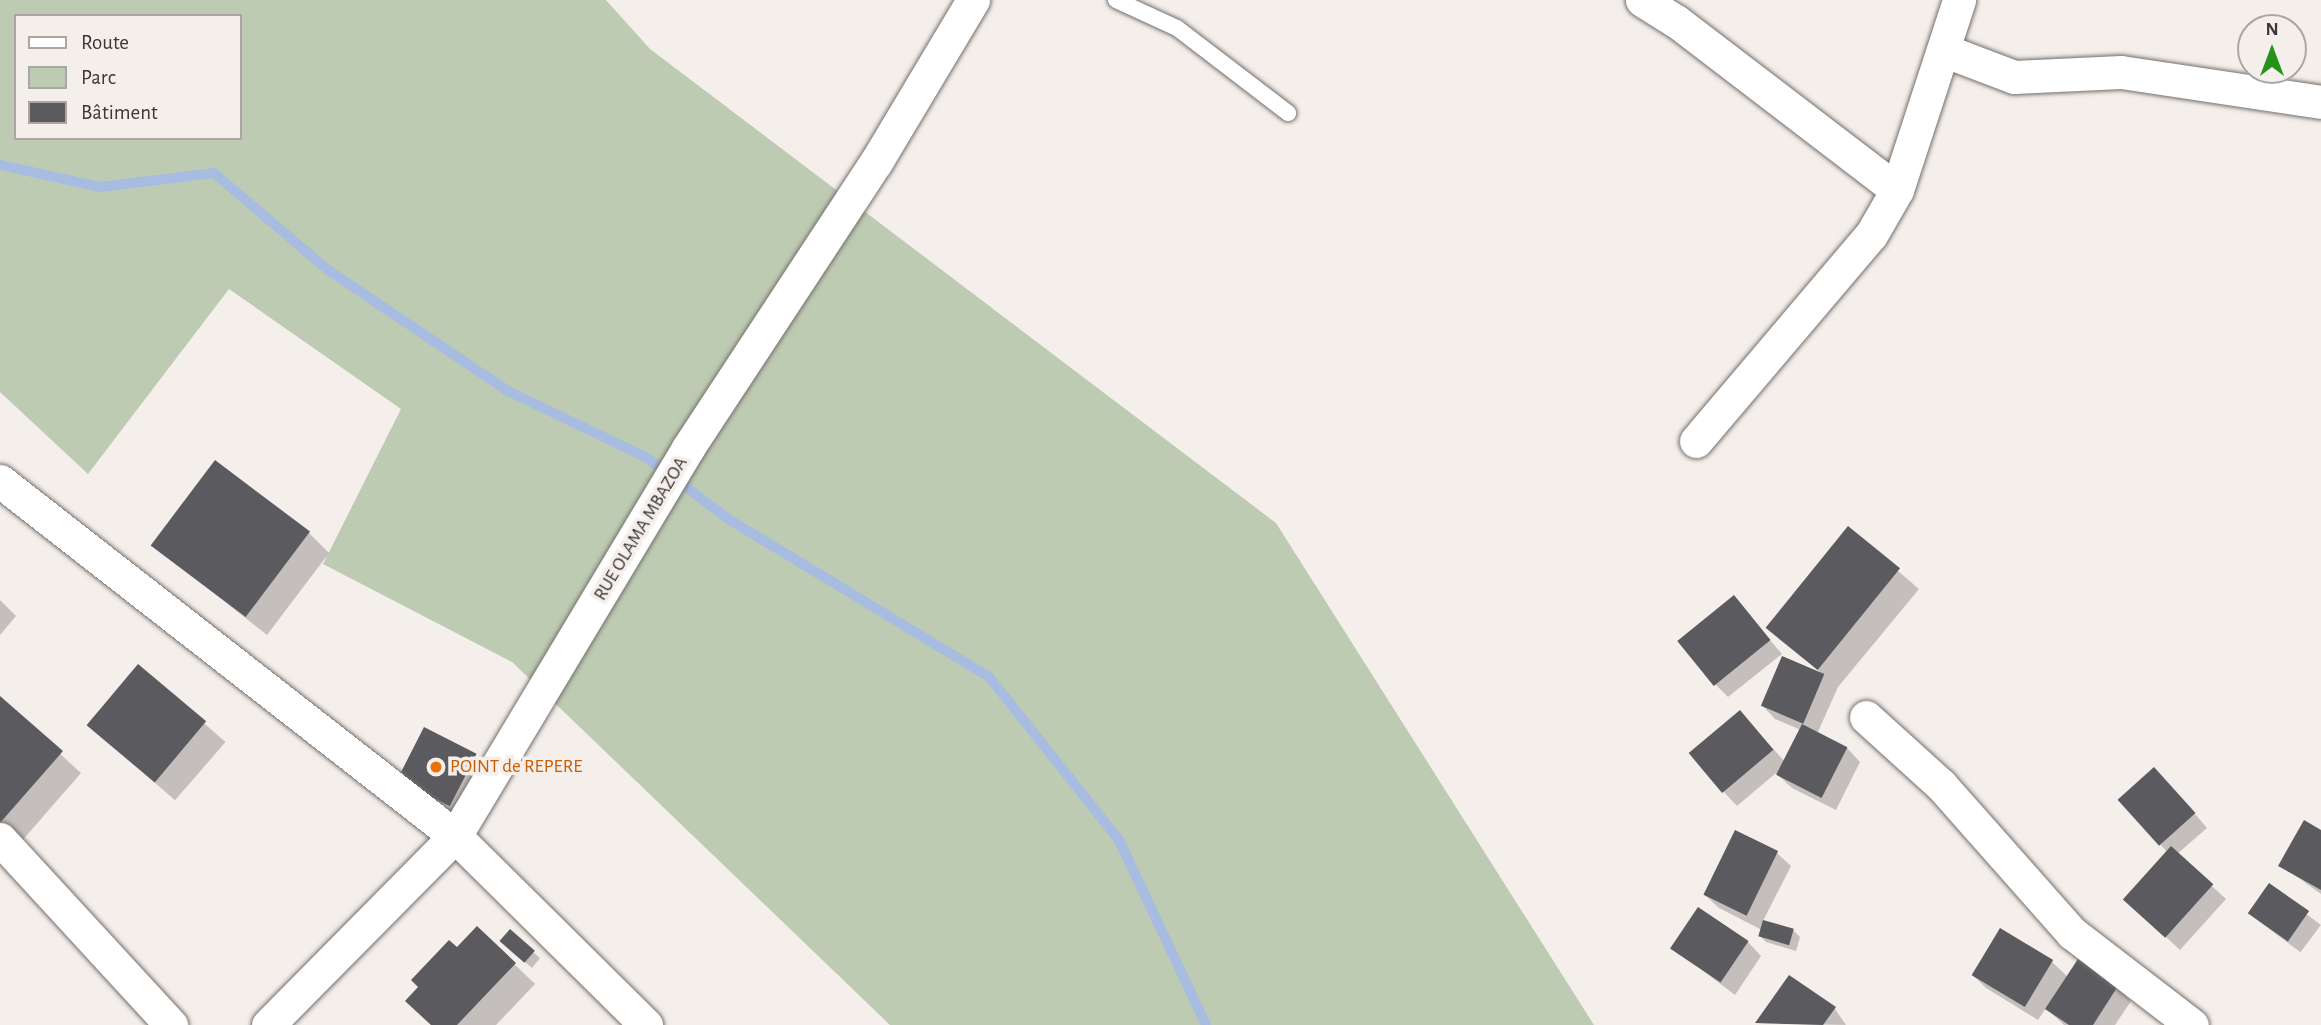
<!DOCTYPE html>
<html>
<head>
<meta charset="utf-8">
<style>
  body { margin:0 }
  #map { position:relative; width:2321px; height:1025px; overflow:hidden; background:#f5efeb; font-family:"Alegreya Sans",sans-serif }
  div>[style] { position:absolute }
  [style*='--x'] { left:calc(var(--x)*1px); top:calc(var(--y)*1px); width:calc(var(--w)*1px); rotate:calc(var(--a)*1deg) }
  .green>* { inset:0; background:#becbb3 }
  .shadow>* { inset:0; background:#0003; transform-origin:0 0 }
  .stream>* { height:10px; margin:-5px; padding:0 5px; transform-origin:5px; border-radius:5px; background:#a8bbe1 }
  .building>* { inset:0; background:#5a5a5f; transform-origin:0 0 }
  .roads { filter:drop-shadow(0 0 2px #746f6b) drop-shadow(0 0 2px #746f6b) }
  .service>* { height:16px; margin:-8px; padding:0 8px; transform-origin:8px; border-radius:8px; background:#fff }
  .minor>* { height:33px; margin:-16.5px; padding:0 16.5px; transform-origin:16.5px; border-radius:16.5px; background:#fff }
  .dots>* { width:19px; height:19px; translate:-50% -50%; box-sizing:border-box; border:4px solid #f5efeb; border-radius:50% }
  span { translate:-50% -50%; white-space:nowrap; text-align:center; line-height:1.15; -webkit-text-stroke:7px #f5efeb; paint-order:stroke }
  .street-label { font-size:19px; color:#3b3837 }
  .food-label { font-size:19px; color:#c56008 }
  .left { translate:0 -50%; text-align:left }
  .legend { position:absolute; left:14px; top:14px; width:228px; height:126px; box-sizing:border-box; background:#f5efeb; border:2px solid #aba6a3; margin:0; padding:9px 12px; list-style:none; font-size:21px; color:#3b3837 }
  .legend li { display:flex; align-items:center; gap:14px; height:35px }
  .legend b { width:35px; border:2px solid #aba6a3 }
  .north { position:absolute; left:2237px; top:14px; width:70px; height:70px; box-sizing:border-box; background:#f5efeb; border:2px solid #aba6a3; border-radius:50%; rotate:0deg; font-size:19px; font-weight:700; line-height:28px; text-align:center; color:#3b3837 }
  .north::after { content:''; display:block; margin:auto; width:24px; height:32px; background:#269219; clip-path:polygon(50% 0,100% 100%,50% 72%,0 100%) }
</style>
</head>
<body>
<div id="map">
  <div class="green">
    <div style="clip-path:polygon(evenodd,0 0,606px 0,650px 49px,1276px 523px,1594px 1025px,890px 1025px,512px 662px,323px 564px,401px 409px,229px 289px,88px 474px,0 392px,0 0,16px 16px,240px 16px,240px 138px,16px 138px,16px 16px)"></div>
  </div>
  <div class="shadow">
    <div style="clip-path:polygon(1848px 528px,1919px 589px,1838px 687px,1817px 734px,1847px 748px,1860px 762px,1836px 810px,1792px 788px,1776px 773px,1737px 806px,1724px 792px,1753px 726px,1785px 762px,1801px 730px,1775px 719px,1762px 705px,1821px 673px,1768px 627px)"></div>
    <div style="clip-path:polygon(309px 533px,329px 553px,267px 635px,153px 545px)"></div>
    <div style="clip-path:polygon(1733px 597px,1782px 654px,1728px 697px,1714px 683px)"></div>
    <div style="clip-path:polygon(0 600px,16px 616px,0 635px)"></div>
    <div style="left:138px;top:666px;width:116px;height:77px;rotate:41deg"></div>
    <div style="clip-path:polygon(0 699px,81px 773px,20px 843px,0 825px)"></div>
    <div style="clip-path:polygon(475px 756px,488px 769px,461px 819px,412px 792px)"></div>
    <div style="clip-path:polygon(2168px 783px,2207px 828px,2177px 854px,2226px 899px,2180px 950px,2140px 913px,2168px 853px,2120px 799px)"></div>
    <div style="clip-path:polygon(2321px 832px,2321px 894px,2281px 865px)"></div>
    <div style="clip-path:polygon(1777px 853px,1791px 866px,1763px 921px,1793px 930px,1800px 937px,1796px 951px,1766px 942px,1760px 936px,1762px 930px,1719px 908px,1705px 895px)"></div>
    <div style="left:2269px;top:886px;width:65px;height:34px;rotate:37deg"></div>
    <div style="clip-path:polygon(477px 928px,535px 984px,496px 1025px,432px 1025px,457px 949px)"></div>
    <div style="clip-path:polygon(2000px 930px,2052px 962px,2068px 977px,2117px 987px,2131px 1001px,2115px 1025px,2064px 1025px,2046px 1008px,2038px 1020px,1986px 988px,1972px 974px)"></div>
    <div style="clip-path:polygon(1748px 942px,1761px 956px,1735px 995px,1673px 948px)"></div>
    <div style="clip-path:polygon(508px 947px,533px 952px,540px 958px,532px 968px)"></div>
    <div style="clip-path:polygon(1835px 1009px,1846px 1025px,1757px 1023px)"></div>
  </div>
  <div class="stream">
    <div style="--x:0;--y:165;--w:102;--a:12.4"></div>
    <div style="--x:100;--y:187;--w:115;--a:-7"></div>
    <div style="--x:214;--y:173;--w:150;--a:40.4"></div>
    <div style="--x:328;--y:270;--w:217;--a:33.9"></div>
    <div style="--x:508;--y:391;--w:154;--a:25.7"></div>
    <div style="--x:647;--y:458;--w:104;--a:36.8"></div>
    <div style="--x:730;--y:520;--w:303;--a:31.2"></div>
    <div style="--x:989;--y:677;--w:208;--a:51.4"></div>
    <div style="--x:1119;--y:840;--w:204;--a:64.8"></div>
  </div>
  <div class="building">
    <div style="left:215px;top:460px;width:119px;height:107px;rotate:37deg"></div>
    <div style="left:1848px;top:526px;width:67px;height:131px;rotate:39deg"></div>
    <div style="left:1734px;top:595px;width:58px;height:73px;rotate:51deg"></div>
    <div style="left:1782px;top:656px;width:46px;height:54px;rotate:23deg"></div>
    <div style="left:138px;top:664px;width:89px;height:80px;rotate:40deg"></div>
    <div style="clip-path:polygon(0 696px,63px 751px,0 823px)"></div>
    <div style="left:1740px;top:710px;width:52px;height:67px;rotate:50deg"></div>
    <div style="left:1802px;top:724px;width:51px;height:57px;rotate:27deg"></div>
    <div style="left:424px;top:727px;width:59px;height:59px;rotate:27deg"></div>
    <div style="left:2154px;top:767px;width:62px;height:49px;rotate:48deg"></div>
    <div style="clip-path:polygon(2304px 820px,2321px 830px,2321px 890px,2278px 866px)"></div>
    <div style="left:1735px;top:830px;width:48px;height:72px;rotate:26deg"></div>
    <div style="left:2171px;top:846px;width:57px;height:72px;rotate:42deg"></div>
    <div style="left:2269px;top:883px;width:49px;height:37px;rotate:35deg"></div>
    <div style="left:1698px;top:907px;width:61px;height:50px;rotate:34deg"></div>
    <div style="left:1763px;top:920px;width:32px;height:17px;rotate:16deg"></div>
    <div style="clip-path:polygon(477px 926px,516px 963px,457px 1025px,431px 1025px,405px 1001px,418px 987px,411px 980px,449px 940px,457px 947px)"></div>
    <div style="left:2000px;top:928px;width:62px;height:55px;rotate:31deg"></div>
    <div style="left:510px;top:929px;width:33px;height:16px;rotate:41deg"></div>
    <div style="clip-path:polygon(2078px 959px,2118px 986px,2093px 1025px,2069px 1025px,2045px 1009px)"></div>
    <div style="clip-path:polygon(1789px 975px,1836px 1007px,1823px 1025px,1755px 1023px)"></div>
  </div>
  <div class="roads">
    <div class="service">
      <div style="--x:1116;--y:0;--w:67;--a:24.7"></div>
      <div style="--x:1177;--y:28;--w:140;--a:37.4"></div>
    </div>
    <div class="minor">
      <div style="--x:1642;--y:0;--w:40;--a:32"></div>
      <div style="--x:1676;--y:21;--w:278;--a:37.4"></div>
      <div style="--x:1943;--y:50;--w:76;--a:20.8"></div>
      <div style="--x:2014;--y:77;--w:107;--a:-2.7"></div>
      <div style="--x:2121;--y:72;--w:202;--a:8.5"></div>
      <div style="--x:1696;--y:441;--w:270;--a:-49.7"></div>
      <div style="--x:1871;--y:235;--w:52;--a:-60"></div>
      <div style="--x:1897;--y:190;--w:200;--a:-71.9"></div>
      <div style="--x:0;--y:481;--w:577;--a:37.96"></div>
      <div style="--x:455;--y:836;--w:269;--a:44.7"></div>
      <div style="--x:1866;--y:717;--w:101;--a:42.2"></div>
      <div style="--x:1941;--y:785;--w:198;--a:48.5"></div>
      <div style="--x:2072;--y:933;--w:151;--a:37.5"></div>
      <div style="--x:0;--y:839;--w:253;--a:47.4"></div>
      <div style="--x:268;--y:1025;--w:266;--a:-45.3"></div>
      <div style="--x:455;--y:836;--w:453;--a:-59"></div>
      <div style="--x:688;--y:448;--w:342;--a:-56.7"></div>
      <div style="--x:876;--y:162;--w:189;--a:-59.1"></div>
    </div>
  </div>
  <div class="dots">
    <div style="left:436px;top:767px;background:#e8710a"></div>
  </div>
  <div class="street-label">
    <span style="left:641px;top:529px;rotate:-59deg">RUE OLAMA MBAZOA</span>
  </div>
  <div class="food-label">
    <span class="left" style="left:450px;top:767px">POINT de REPERE</span>
  </div>
  <ul class="legend">
  <li><b style="height:9px;background:#fff"></b>Route</li>
  <li><b style="height:19px;background:#becbb3"></b>Parc</li>
  <li><b style="height:19px;background:#5a5a5f"></b>Bâtiment</li>
  </ul>
  <div class="north">N</div>
</div>
</body>
</html>
